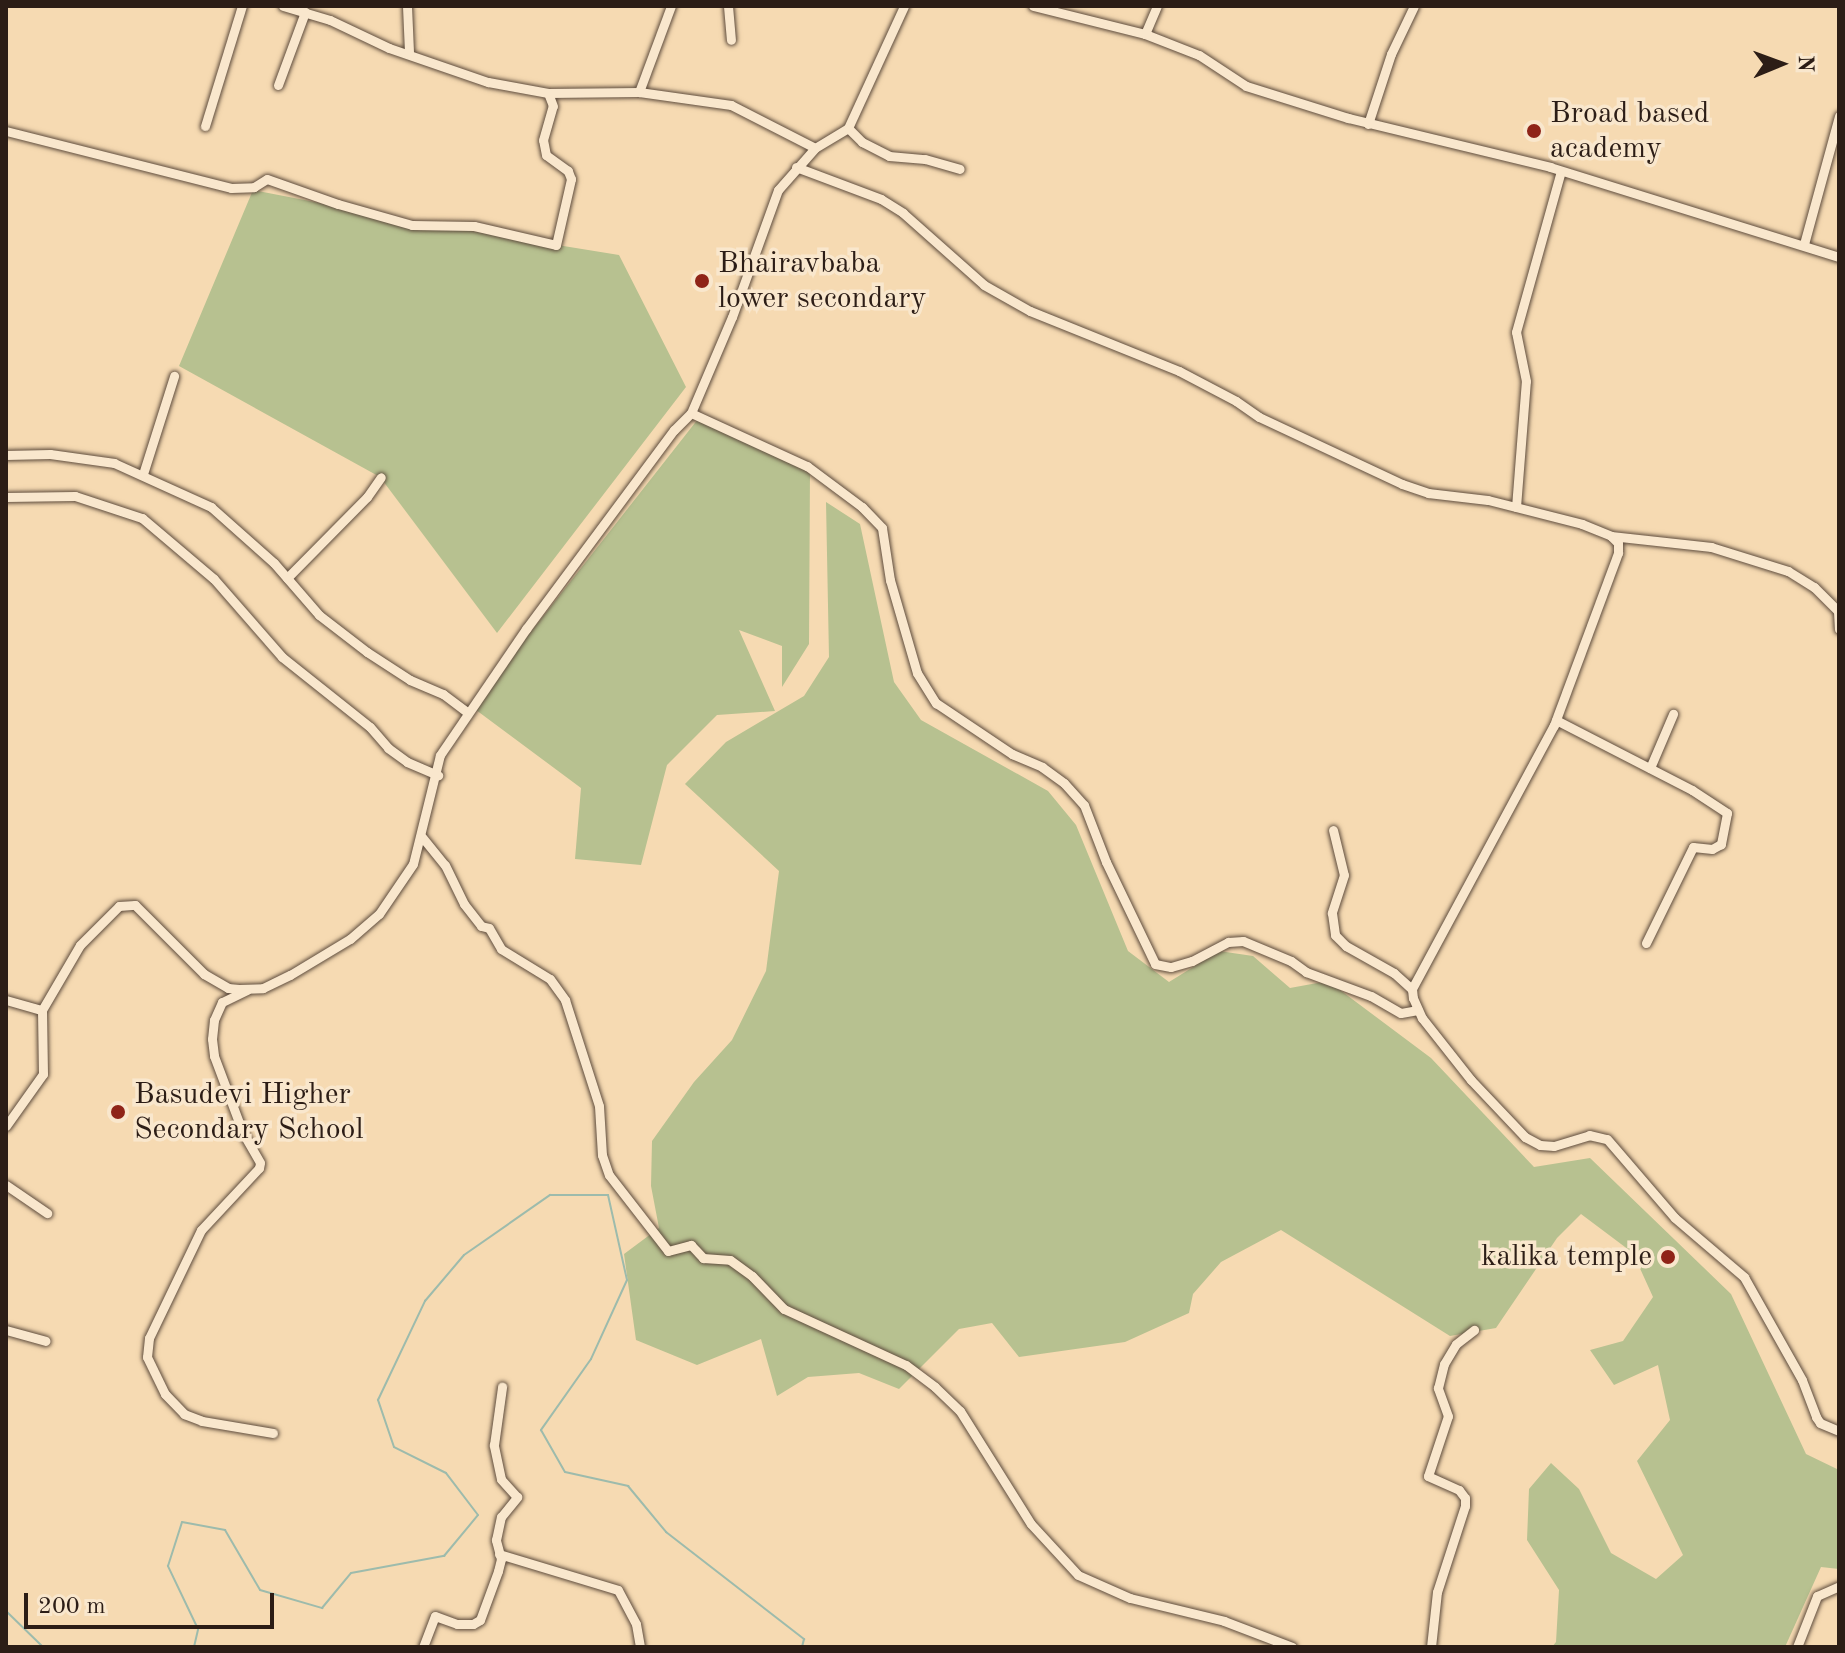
<!DOCTYPE html>
<html>
<head>
<meta charset="utf-8">
<style>
  body { margin:0 }
  #map { position:relative; width:1845px; height:1653px; overflow:hidden; background:#f6dab2; font-family:"Old Standard TT",serif }
  div>[style] { position:absolute }
  [style*='--x'] { left:calc(var(--x)*1px); top:calc(var(--y)*1px); width:calc(var(--w)*1px); rotate:calc(var(--a)*1deg) }
  .green>* { inset:0; background:#b7c190 }
  .stream>* { height:2px; margin:-1px; padding:0 1px; transform-origin:1px; border-radius:1px; background:#9dbbac }
  .roads { filter:drop-shadow(0 0 2px #5e4c3d) drop-shadow(0 0 2px #5e4c3d) }
  .minor>* { height:9px; margin:-4.5px; padding:0 4.5px; transform-origin:4.5px; border-radius:4.5px; background:#f9e7cd }
  .dots>* { width:22px; height:22px; translate:-50% -50%; box-sizing:border-box; border:4px solid #f9e7cd; border-radius:50% }
  span { translate:-50% -50%; white-space:nowrap; text-align:center; line-height:1.15; -webkit-text-stroke:7px #f9e7cd; paint-order:stroke }
  .poi-label { font-size:30px; color:#2c1d16 }
  .left { translate:0 -50%; text-align:left }
  .right { translate:-100% -50%; text-align:right }
  .frame { position:absolute; inset:0; border:8px solid #2c1d16; pointer-events:none }
  .north { position:absolute; left:1741px; top:24px; width:80px; height:80px; -webkit-text-stroke:6px #f9e7cd; paint-order:stroke; rotate:89deg; font-size:22px; font-weight:700; line-height:32px; text-align:center; color:#2c1d16 }
  .north::after { content:''; display:block; margin:auto; width:28px; height:36px; background:#2c1d16; clip-path:polygon(50% 0,100% 100%,50% 72%,0 100%) }
  .scale { position:absolute; left:24px; top:1593px; width:250px; height:36px; box-sizing:border-box; border:4px solid #2c1d16; border-top:0; padding-left:10px; font-size:24px; line-height:28px; white-space:nowrap; color:#2c1d16; -webkit-text-stroke:6px #f9e7cd; paint-order:stroke }
</style>
</head>
<body>
<div id="map">
  <div class="green">
    <div style="clip-path:polygon(253px 190px,434px 225px,619px 255px,686px 387px,497px 633px,380px 477px,179px 366px)"></div>
    <div style="clip-path:polygon(698px 419px,810px 470px,809px 644px,782px 687px,782px 646px,739px 630px,775px 711px,717px 715px,667px 765px,641px 865px,575px 859px,581px 788px,472px 707px)"></div>
    <div style="clip-path:polygon(826px 502px,860px 524px,894px 682px,921px 720px,1048px 791px,1076px 825px,1128px 951px,1169px 982px,1219px 951px,1253px 956px,1290px 988px,1328px 981px,1431px 1058px,1534px 1167px,1590px 1158px,1731px 1294px,1806px 1454px,1839px 1470px,1839px 1569px,1821px 1567px,1785px 1647px,1552px 1647px,1556px 1642px,1559px 1590px,1527px 1540px,1529px 1489px,1551px 1463px,1579px 1489px,1611px 1553px,1656px 1579px,1683px 1555px,1637px 1461px,1670px 1420px,1658px 1365px,1614px 1385px,1590px 1350px,1623px 1341px,1653px 1297px,1633px 1253px,1581px 1214px,1557px 1238px,1496px 1328px,1450px 1336px,1281px 1230px,1221px 1262px,1193px 1294px,1189px 1313px,1125px 1342px,1019px 1357px,992px 1323px,959px 1329px,899px 1389px,859px 1373px,808px 1377px,777px 1396px,761px 1339px,697px 1365px,636px 1340px,624px 1254px,659px 1228px,651px 1186px,652px 1141px,694px 1082px,732px 1040px,766px 971px,779px 871px,685px 784px,726px 742px,804px 696px,829px 657px)"></div>
  </div>
  <div class="stream">
    <div style="--x:6;--y:1611;--w:52;--a:44.2"></div>
    <div style="--x:194;--y:1647;--w:18;--a:-77"></div>
    <div style="--x:198;--y:1629;--w:70;--a:-115.5"></div>
    <div style="--x:168;--y:1566;--w:46;--a:-72.3"></div>
    <div style="--x:182;--y:1522;--w:44;--a:10.5"></div>
    <div style="--x:225;--y:1530;--w:69;--a:59.7"></div>
    <div style="--x:260;--y:1590;--w:65;--a:16.2"></div>
    <div style="--x:322;--y:1608;--w:45;--a:-50.4"></div>
    <div style="--x:351;--y:1573;--w:95;--a:-10.4"></div>
    <div style="--x:444;--y:1556;--w:53;--a:-50.3"></div>
    <div style="--x:478;--y:1515;--w:53;--a:-127.3"></div>
    <div style="--x:446;--y:1473;--w:58;--a:-153.4"></div>
    <div style="--x:394;--y:1447;--w:50;--a:-108.8"></div>
    <div style="--x:378;--y:1400;--w:110;--a:-64.6"></div>
    <div style="--x:425;--y:1301;--w:60;--a:-49.7"></div>
    <div style="--x:464;--y:1255;--w:105;--a:-34.9"></div>
    <div style="--x:550;--y:1195;--w:58;--a:0"></div>
    <div style="--x:608;--y:1195;--w:87;--a:77.4"></div>
    <div style="--x:627;--y:1280;--w:87;--a:114.5"></div>
    <div style="--x:591;--y:1359;--w:87;--a:125.2"></div>
    <div style="--x:541;--y:1430;--w:48;--a:60.3"></div>
    <div style="--x:565;--y:1472;--w:65;--a:12.5"></div>
    <div style="--x:628;--y:1486;--w:60;--a:50.4"></div>
    <div style="--x:666;--y:1532;--w:175;--a:37.8"></div>
    <div style="--x:804;--y:1639;--w:8;--a:104"></div>
  </div>
  <div class="roads">
    <div class="minor">
      <div style="--x:283;--y:6;--w:49;--a:16.6"></div>
      <div style="--x:330;--y:20;--w:65;--a:25.4"></div>
      <div style="--x:389;--y:48;--w:105;--a:19"></div>
      <div style="--x:488;--y:82;--w:61;--a:10.4"></div>
      <div style="--x:548;--y:93;--w:91;--a:-0.6"></div>
      <div style="--x:639;--y:92;--w:93;--a:8"></div>
      <div style="--x:731;--y:105;--w:94;--a:27.1"></div>
      <div style="--x:407;--y:6;--w:46;--a:87.5"></div>
      <div style="--x:728;--y:6;--w:34;--a:85"></div>
      <div style="--x:1033;--y:6;--w:115;--a:14"></div>
      <div style="--x:1145;--y:34;--w:58;--a:21.3"></div>
      <div style="--x:1199;--y:55;--w:56;--a:33.4"></div>
      <div style="--x:1246;--y:86;--w:107;--a:17.4"></div>
      <div style="--x:1348;--y:118;--w:208;--a:13.6"></div>
      <div style="--x:1550;--y:167;--w:303;--a:17.3"></div>
      <div style="--x:1145;--y:34;--w:30;--a:-67"></div>
      <div style="--x:278;--y:85;--w:78;--a:-69.7"></div>
      <div style="--x:639;--y:92;--w:92;--a:-69.6"></div>
      <div style="--x:1368;--y:124;--w:74;--a:-71.8"></div>
      <div style="--x:1391;--y:54;--w:53;--a:-64.4"></div>
      <div style="--x:205;--y:126;--w:126;--a:-72.9"></div>
      <div style="--x:848;--y:128;--w:20;--a:45"></div>
      <div style="--x:862;--y:142;--w:30;--a:27"></div>
      <div style="--x:889;--y:156;--w:36;--a:5"></div>
      <div style="--x:925;--y:159;--w:36;--a:16"></div>
      <div style="--x:6;--y:131;--w:232;--a:14.2"></div>
      <div style="--x:231;--y:188;--w:23;--a:-2"></div>
      <div style="--x:254;--y:187;--w:15;--a:-32"></div>
      <div style="--x:267;--y:179;--w:75;--a:19.4"></div>
      <div style="--x:338;--y:204;--w:77;--a:15.8"></div>
      <div style="--x:412;--y:225;--w:62;--a:0.9"></div>
      <div style="--x:474;--y:226;--w:84;--a:13"></div>
      <div style="--x:556;--y:245;--w:68;--a:-77.2"></div>
      <div style="--x:571;--y:179;--w:9;--a:-111"></div>
      <div style="--x:568;--y:171;--w:27;--a:-144"></div>
      <div style="--x:546;--y:155;--w:15;--a:-101"></div>
      <div style="--x:543;--y:140;--w:35;--a:-74"></div>
      <div style="--x:553;--y:106;--w:14;--a:-111"></div>
      <div style="--x:796;--y:167;--w:91;--a:20.6"></div>
      <div style="--x:881;--y:199;--w:26;--a:32"></div>
      <div style="--x:903;--y:213;--w:108;--a:41.6"></div>
      <div style="--x:984;--y:285;--w:53;--a:29.5"></div>
      <div style="--x:1030;--y:311;--w:161;--a:21.9"></div>
      <div style="--x:1179;--y:371;--w:64;--a:27.8"></div>
      <div style="--x:1236;--y:401;--w:28;--a:35"></div>
      <div style="--x:1259;--y:417;--w:158;--a:25.1"></div>
      <div style="--x:1402;--y:484;--w:28;--a:19"></div>
      <div style="--x:1428;--y:493;--w:60;--a:6.7"></div>
      <div style="--x:1488;--y:500;--w:97;--a:14.3"></div>
      <div style="--x:1582;--y:524;--w:31;--a:22"></div>
      <div style="--x:1611;--y:536;--w:10;--a:45"></div>
      <div style="--x:1618;--y:543;--w:10;--a:90"></div>
      <div style="--x:1618;--y:553;--w:184;--a:110.4"></div>
      <div style="--x:1554;--y:725;--w:300;--a:118.3"></div>
      <div style="--x:1412;--y:989;--w:9;--a:84"></div>
      <div style="--x:1413;--y:998;--w:22;--a:66"></div>
      <div style="--x:1422;--y:1018;--w:79;--a:51.7"></div>
      <div style="--x:1471;--y:1080;--w:79;--a:46.5"></div>
      <div style="--x:1525;--y:1137;--w:17;--a:28"></div>
      <div style="--x:1540;--y:1145;--w:14;--a:4"></div>
      <div style="--x:1554;--y:1146;--w:37;--a:-17"></div>
      <div style="--x:1589;--y:1135;--w:18;--a:13"></div>
      <div style="--x:1607;--y:1139;--w:104;--a:49.3"></div>
      <div style="--x:1675;--y:1218;--w:91;--a:40.5"></div>
      <div style="--x:1744;--y:1277;--w:118;--a:60.6"></div>
      <div style="--x:1802;--y:1380;--w:40;--a:69"></div>
      <div style="--x:1816;--y:1417;--w:7;--a:56"></div>
      <div style="--x:1820;--y:1423;--w:21;--a:23"></div>
      <div style="--x:1804;--y:244;--w:133;--a:-74.7"></div>
      <div style="--x:691;--y:413;--w:128;--a:24.6"></div>
      <div style="--x:807;--y:466;--w:69;--a:36.7"></div>
      <div style="--x:862;--y:507;--w:29;--a:46"></div>
      <div style="--x:882;--y:528;--w:53;--a:81.3"></div>
      <div style="--x:890;--y:580;--w:97;--a:73.8"></div>
      <div style="--x:917;--y:673;--w:36;--a:58"></div>
      <div style="--x:936;--y:703;--w:92;--a:33.9"></div>
      <div style="--x:1012;--y:754;--w:33;--a:23"></div>
      <div style="--x:1042;--y:767;--w:27;--a:36"></div>
      <div style="--x:1064;--y:783;--w:30;--a:48"></div>
      <div style="--x:1084;--y:805;--w:61;--a:68.9"></div>
      <div style="--x:1106;--y:862;--w:113;--a:64.3"></div>
      <div style="--x:1155;--y:964;--w:16;--a:11"></div>
      <div style="--x:1171;--y:967;--w:22;--a:-16"></div>
      <div style="--x:1192;--y:961;--w:41;--a:-27.8"></div>
      <div style="--x:1228;--y:942;--w:15;--a:-4"></div>
      <div style="--x:1243;--y:941;--w:52;--a:22.6"></div>
      <div style="--x:1291;--y:961;--w:19;--a:36"></div>
      <div style="--x:1306;--y:972;--w:69;--a:20.3"></div>
      <div style="--x:1371;--y:996;--w:34;--a:30"></div>
      <div style="--x:1401;--y:1013;--w:17;--a:-10"></div>
      <div style="--x:6;--y:455;--w:44;--a:-1.3"></div>
      <div style="--x:50;--y:454;--w:65;--a:8"></div>
      <div style="--x:114;--y:463;--w:107;--a:24.4"></div>
      <div style="--x:211;--y:507;--w:84;--a:41.6"></div>
      <div style="--x:274;--y:563;--w:69;--a:49.1"></div>
      <div style="--x:319;--y:615;--w:61;--a:37.6"></div>
      <div style="--x:367;--y:652;--w:51;--a:33.1"></div>
      <div style="--x:410;--y:680;--w:36;--a:23"></div>
      <div style="--x:443;--y:694;--w:31;--a:37"></div>
      <div style="--x:143;--y:474;--w:103;--a:-72.4"></div>
      <div style="--x:6;--y:497;--w:69;--a:-0.8"></div>
      <div style="--x:75;--y:496;--w:71;--a:18.2"></div>
      <div style="--x:142;--y:518;--w:94;--a:40.3"></div>
      <div style="--x:214;--y:579;--w:103;--a:48.9"></div>
      <div style="--x:282;--y:657;--w:112;--a:38.5"></div>
      <div style="--x:370;--y:727;--w:28;--a:49"></div>
      <div style="--x:388;--y:748;--w:24;--a:36"></div>
      <div style="--x:407;--y:762;--w:34;--a:23"></div>
      <div style="--x:1516;--y:507;--w:126;--a:-85.5"></div>
      <div style="--x:1526;--y:381;--w:50;--a:-101.5"></div>
      <div style="--x:1516;--y:332;--w:167;--a:-74.4"></div>
      <div style="--x:1611;--y:536;--w:101;--a:6.3"></div>
      <div style="--x:1711;--y:547;--w:81;--a:17.3"></div>
      <div style="--x:1788;--y:571;--w:31;--a:32"></div>
      <div style="--x:1814;--y:587;--w:34;--a:45"></div>
      <div style="--x:1838;--y:611;--w:18;--a:87"></div>
      <div style="--x:287;--y:578;--w:114;--a:-45.4"></div>
      <div style="--x:367;--y:497;--w:24;--a:-55"></div>
      <div style="--x:1556;--y:720;--w:153;--a:27.2"></div>
      <div style="--x:1692;--y:790;--w:42;--a:33.3"></div>
      <div style="--x:1727;--y:813;--w:32;--a:101"></div>
      <div style="--x:1721;--y:844;--w:10;--a:151"></div>
      <div style="--x:1712;--y:849;--w:19;--a:-174"></div>
      <div style="--x:1693;--y:847;--w:107;--a:116.1"></div>
      <div style="--x:1650;--y:768;--w:59;--a:-66.9"></div>
      <div style="--x:1333;--y:830;--w:46;--a:76.3"></div>
      <div style="--x:1344;--y:875;--w:40;--a:108"></div>
      <div style="--x:1332;--y:913;--w:22;--a:82"></div>
      <div style="--x:1335;--y:935;--w:16;--a:45"></div>
      <div style="--x:1346;--y:946;--w:55;--a:29.4"></div>
      <div style="--x:1394;--y:973;--w:24;--a:42"></div>
      <div style="--x:422;--y:837;--w:36;--a:51"></div>
      <div style="--x:445;--y:865;--w:43;--a:64"></div>
      <div style="--x:464;--y:904;--w:28;--a:52"></div>
      <div style="--x:481;--y:926;--w:8;--a:14"></div>
      <div style="--x:489;--y:928;--w:24;--a:60"></div>
      <div style="--x:501;--y:949;--w:57;--a:31.5"></div>
      <div style="--x:550;--y:979;--w:26;--a:54"></div>
      <div style="--x:565;--y:1000;--w:111;--a:72.2"></div>
      <div style="--x:599;--y:1106;--w:49;--a:86.5"></div>
      <div style="--x:602;--y:1155;--w:21;--a:71"></div>
      <div style="--x:609;--y:1175;--w:96;--a:52.2"></div>
      <div style="--x:668;--y:1251;--w:24;--a:-15"></div>
      <div style="--x:691;--y:1245;--w:18;--a:47"></div>
      <div style="--x:703;--y:1258;--w:27;--a:4"></div>
      <div style="--x:730;--y:1260;--w:27;--a:36"></div>
      <div style="--x:752;--y:1276;--w:46;--a:45.9"></div>
      <div style="--x:784;--y:1309;--w:134;--a:24.7"></div>
      <div style="--x:906;--y:1365;--w:36;--a:37"></div>
      <div style="--x:935;--y:1387;--w:35;--a:44"></div>
      <div style="--x:960;--y:1411;--w:133;--a:57.9"></div>
      <div style="--x:1031;--y:1524;--w:69;--a:47.3"></div>
      <div style="--x:1078;--y:1575;--w:57;--a:23.9"></div>
      <div style="--x:1130;--y:1598;--w:97;--a:13.7"></div>
      <div style="--x:1224;--y:1621;--w:73;--a:20.9"></div>
      <div style="--x:247;--y:990;--w:28;--a:154"></div>
      <div style="--x:222;--y:1002;--w:20;--a:114"></div>
      <div style="--x:214;--y:1020;--w:19;--a:96"></div>
      <div style="--x:212;--y:1039;--w:17;--a:83"></div>
      <div style="--x:214;--y:1056;--w:82;--a:69.4"></div>
      <div style="--x:243;--y:1133;--w:34;--a:60"></div>
      <div style="--x:260;--y:1163;--w:5;--a:101"></div>
      <div style="--x:259;--y:1168;--w:85;--a:133.1"></div>
      <div style="--x:201;--y:1230;--w:120;--a:115.7"></div>
      <div style="--x:149;--y:1338;--w:19;--a:96"></div>
      <div style="--x:147;--y:1357;--w:41;--a:64.1"></div>
      <div style="--x:165;--y:1394;--w:28;--a:46"></div>
      <div style="--x:184;--y:1414;--w:19;--a:21"></div>
      <div style="--x:202;--y:1421;--w:72;--a:9.6"></div>
      <div style="--x:6;--y:1000;--w:37;--a:16"></div>
      <div style="--x:42;--y:1010;--w:75;--a:-59.7"></div>
      <div style="--x:80;--y:945;--w:55;--a:-45"></div>
      <div style="--x:119;--y:906;--w:16;--a:-4"></div>
      <div style="--x:135;--y:905;--w:98;--a:45"></div>
      <div style="--x:204;--y:974;--w:28;--a:30"></div>
      <div style="--x:228;--y:988;--w:11;--a:5"></div>
      <div style="--x:239;--y:989;--w:24;--a:-2"></div>
      <div style="--x:263;--y:988;--w:30;--a:-26"></div>
      <div style="--x:290;--y:975;--w:70;--a:-31"></div>
      <div style="--x:350;--y:939;--w:38;--a:-41"></div>
      <div style="--x:379;--y:914;--w:60;--a:-55.8"></div>
      <div style="--x:413;--y:864;--w:112;--a:-76.1"></div>
      <div style="--x:440;--y:755;--w:153;--a:-55.7"></div>
      <div style="--x:526;--y:629;--w:248;--a:-53.4"></div>
      <div style="--x:674;--y:430;--w:24;--a:-45"></div>
      <div style="--x:691;--y:413;--w:104;--a:-66.9"></div>
      <div style="--x:732;--y:317;--w:135;--a:-70.1"></div>
      <div style="--x:778;--y:190;--w:56;--a:-48.6"></div>
      <div style="--x:815;--y:148;--w:39;--a:-31"></div>
      <div style="--x:848;--y:128;--w:134;--a:-65.3"></div>
      <div style="--x:6;--y:1126;--w:64;--a:-54.6"></div>
      <div style="--x:43;--y:1074;--w:64;--a:-90.9"></div>
      <div style="--x:6;--y:1185;--w:50;--a:34.3"></div>
      <div style="--x:6;--y:1330;--w:41;--a:15.4"></div>
      <div style="--x:499;--y:1554;--w:124;--a:16.8"></div>
      <div style="--x:618;--y:1590;--w:38;--a:62"></div>
      <div style="--x:636;--y:1624;--w:23;--a:80"></div>
      <div style="--x:423;--y:1647;--w:33;--a:-69"></div>
      <div style="--x:435;--y:1616;--w:23;--a:20"></div>
      <div style="--x:457;--y:1624;--w:16;--a:0"></div>
      <div style="--x:473;--y:1624;--w:8;--a:-30"></div>
      <div style="--x:480;--y:1620;--w:52;--a:-69.8"></div>
      <div style="--x:498;--y:1571;--w:12;--a:-76"></div>
      <div style="--x:501;--y:1559;--w:20;--a:-105"></div>
      <div style="--x:496;--y:1540;--w:24;--a:-78"></div>
      <div style="--x:501;--y:1517;--w:26;--a:-51"></div>
      <div style="--x:517;--y:1497;--w:24;--a:-132"></div>
      <div style="--x:501;--y:1479;--w:35;--a:-102"></div>
      <div style="--x:494;--y:1445;--w:59;--a:-82.1"></div>
      <div style="--x:1431;--y:1647;--w:55;--a:-83.8"></div>
      <div style="--x:1437;--y:1592;--w:90;--a:-72"></div>
      <div style="--x:1465;--y:1506;--w:8;--a:-90"></div>
      <div style="--x:1465;--y:1498;--w:10;--a:-127"></div>
      <div style="--x:1459;--y:1490;--w:34;--a:-156"></div>
      <div style="--x:1428;--y:1476;--w:63;--a:-71.6"></div>
      <div style="--x:1448;--y:1416;--w:30;--a:-110"></div>
      <div style="--x:1438;--y:1388;--w:25;--a:-76"></div>
      <div style="--x:1444;--y:1364;--w:23;--a:-59"></div>
      <div style="--x:1456;--y:1344;--w:23;--a:-38"></div>
      <div style="--x:1797;--y:1647;--w:55;--a:-68.6"></div>
      <div style="--x:1817;--y:1596;--w:24;--a:-24"></div>
    </div>
  </div>
  <div class="dots">
    <div style="left:1534px;top:131px;background:#8f2418"></div>
    <div style="left:702px;top:281px;background:#8f2418"></div>
    <div style="left:118px;top:1112px;background:#8f2418"></div>
    <div style="left:1668px;top:1257px;background:#8f2418"></div>
  </div>
  <div class="poi-label">
    <span class="left" style="left:1550px;top:131px">Broad based<br>academy</span>
    <span class="left" style="left:718px;top:281px">Bhairavbaba<br>lower secondary</span>
    <span class="left" style="left:134px;top:1112px">Basudevi Higher<br>Secondary School</span>
    <span class="right" style="left:1652px;top:1257px">kalika temple</span>
  </div>
  <div class="frame"></div>
  <div class="north">N</div>
  <div class="scale">200 m</div>
</div>
</body>
</html>
